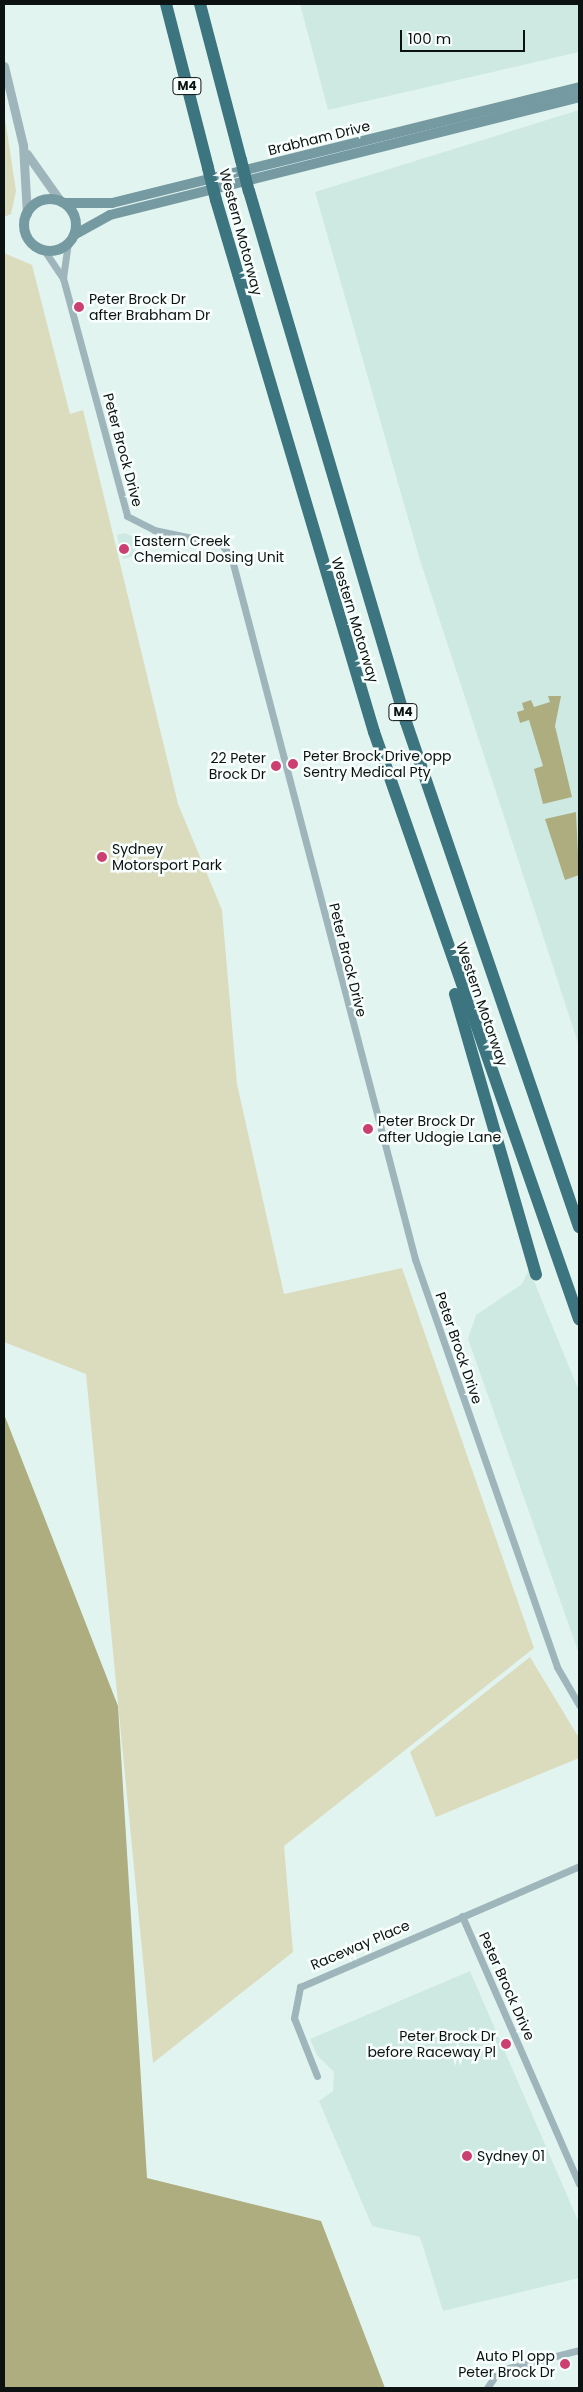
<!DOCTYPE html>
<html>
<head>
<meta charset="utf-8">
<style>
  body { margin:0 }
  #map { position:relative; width:583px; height:2392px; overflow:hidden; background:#e2f4ef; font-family:Poppins,sans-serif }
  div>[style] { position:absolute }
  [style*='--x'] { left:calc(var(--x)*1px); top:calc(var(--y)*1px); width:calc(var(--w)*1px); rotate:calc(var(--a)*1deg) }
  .built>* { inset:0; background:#cee9e2 }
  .green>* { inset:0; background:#dbdbbe }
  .forest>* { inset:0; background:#adad80 }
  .minor>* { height:7px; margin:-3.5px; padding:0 3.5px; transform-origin:3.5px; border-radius:3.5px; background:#9eb6bb }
  .tertiary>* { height:9px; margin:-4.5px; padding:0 4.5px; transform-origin:4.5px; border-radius:4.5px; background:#9eb6bb }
  .secondary>* { height:10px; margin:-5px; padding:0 5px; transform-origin:5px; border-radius:5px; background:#769aa2 }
  .secondary>.ring { margin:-5px; padding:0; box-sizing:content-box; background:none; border:10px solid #769aa2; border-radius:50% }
  .motorway>* { height:12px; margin:-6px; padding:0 6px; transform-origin:6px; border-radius:6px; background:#3c747f }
  .motorway-bridge>* { height:12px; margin:-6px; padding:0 6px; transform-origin:6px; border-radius:6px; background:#3c747f }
  .dots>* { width:14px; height:14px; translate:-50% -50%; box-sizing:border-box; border:2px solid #f7fefc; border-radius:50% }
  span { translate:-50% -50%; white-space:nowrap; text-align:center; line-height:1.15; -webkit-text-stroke:5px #f7fefc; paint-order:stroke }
  .shield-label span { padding:1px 4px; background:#f7fefc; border:1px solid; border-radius:4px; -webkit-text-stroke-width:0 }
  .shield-label { font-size:12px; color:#0c1211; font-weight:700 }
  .street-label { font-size:14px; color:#0c1211 }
  .poi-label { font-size:14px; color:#0c1211 }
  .left { translate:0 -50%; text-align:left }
  .right { translate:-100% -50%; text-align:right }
  .frame { position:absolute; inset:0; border:5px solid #0c1211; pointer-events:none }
  .scale { position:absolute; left:400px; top:30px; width:125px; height:22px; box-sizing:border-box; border:2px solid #0c1211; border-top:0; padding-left:6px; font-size:15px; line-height:18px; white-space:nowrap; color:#0c1211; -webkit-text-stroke:4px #f7fefc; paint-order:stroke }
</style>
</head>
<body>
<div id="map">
  <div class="built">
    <div style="clip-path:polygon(300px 4px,579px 4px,579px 52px,328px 110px)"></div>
    <div style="clip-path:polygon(579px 110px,579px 1046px,420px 560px,315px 192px)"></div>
    <div style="clip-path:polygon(124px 533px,132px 536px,137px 555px,123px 559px,117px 535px)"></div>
    <div style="clip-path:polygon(529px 1269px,579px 1391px,579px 1654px,468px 1339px,476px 1315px,522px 1284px)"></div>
    <div style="clip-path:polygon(470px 1971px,579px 2223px,579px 2278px,443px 2311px,420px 2237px,372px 2226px,319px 2101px,333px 2091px,334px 2072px,317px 2055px,310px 2039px)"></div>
  </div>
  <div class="green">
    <div style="clip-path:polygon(4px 112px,16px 191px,11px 214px,4px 217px)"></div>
    <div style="clip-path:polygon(4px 253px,32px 265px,70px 414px,83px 410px,178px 804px,222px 910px,237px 1084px,284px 1294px,402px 1268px,534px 1648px,284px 1846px,293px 1952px,153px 2063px,86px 1374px,4px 1342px)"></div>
    <div style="clip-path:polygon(530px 1657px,579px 1738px,579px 1758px,436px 1817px,410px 1752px)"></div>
  </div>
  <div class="forest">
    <div style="clip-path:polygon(548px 696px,561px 696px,555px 726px,572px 797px,543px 804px,534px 769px,543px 766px,529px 720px,520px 723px,517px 712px,524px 710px,522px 703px,531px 700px,534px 707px,550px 702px)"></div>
    <div style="clip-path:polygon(576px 812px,579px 875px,565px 880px,545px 819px)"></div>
    <div style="clip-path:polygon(4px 1414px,118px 1706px,147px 2178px,321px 2221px,385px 2388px,4px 2388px)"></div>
  </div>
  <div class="minor">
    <div style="--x:44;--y:250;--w:34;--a:56"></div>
    <div style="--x:63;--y:278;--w:246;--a:74.9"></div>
    <div style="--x:127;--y:516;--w:30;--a:27"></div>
    <div style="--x:154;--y:530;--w:68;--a:11.8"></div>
    <div style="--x:221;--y:544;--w:16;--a:50"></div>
    <div style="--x:231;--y:556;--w:727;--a:75.33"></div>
    <div style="--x:415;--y:1259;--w:432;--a:70.8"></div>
    <div style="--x:557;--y:1667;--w:44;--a:59.9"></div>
    <div style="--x:63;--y:278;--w:34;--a:-82"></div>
    <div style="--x:462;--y:1916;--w:292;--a:66.4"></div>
    <div style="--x:317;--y:2076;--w:62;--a:-111.6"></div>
    <div style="--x:294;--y:2018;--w:32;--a:-79"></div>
    <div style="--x:300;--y:1987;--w:304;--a:-23.4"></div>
    <div style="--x:487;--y:2388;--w:14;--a:-56"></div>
    <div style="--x:495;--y:2376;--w:16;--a:-30"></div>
    <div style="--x:509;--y:2368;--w:72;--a:-14.4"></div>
  </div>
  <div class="tertiary">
    <div style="--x:4;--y:66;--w:81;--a:76.5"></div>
    <div style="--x:23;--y:145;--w:69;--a:86.7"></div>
    <div style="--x:27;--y:154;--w:59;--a:54.7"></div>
  </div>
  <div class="secondary">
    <div class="ring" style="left:24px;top:199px;width:42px;height:42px"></div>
    <div style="--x:65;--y:203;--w:47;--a:0"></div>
    <div style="--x:112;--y:203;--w:481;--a:-13.9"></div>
    <div style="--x:74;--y:235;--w:41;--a:-29.1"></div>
    <div style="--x:110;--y:215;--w:484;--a:-14.1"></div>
  </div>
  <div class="motorway">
    <div style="--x:166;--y:4;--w:169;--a:75.6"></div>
    <div style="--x:200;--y:4;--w:161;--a:75.3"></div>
    <div style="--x:249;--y:191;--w:554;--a:73.53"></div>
    <div style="--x:406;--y:722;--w:534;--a:71.09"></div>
    <div style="--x:216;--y:200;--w:555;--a:73.46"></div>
    <div style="--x:374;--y:732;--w:622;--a:70.75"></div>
    <div style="--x:455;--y:994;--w:292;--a:73.9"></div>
  </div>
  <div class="motorway-bridge">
    <div style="--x:241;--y:160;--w:32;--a:76"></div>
    <div style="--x:208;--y:168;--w:33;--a:76"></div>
  </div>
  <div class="dots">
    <div style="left:79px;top:307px;background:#cc4071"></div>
    <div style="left:124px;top:549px;background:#cc4071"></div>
    <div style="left:293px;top:764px;background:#cc4071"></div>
    <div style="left:276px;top:766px;background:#cc4071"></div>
    <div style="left:102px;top:857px;background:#cc4071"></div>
    <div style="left:368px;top:1129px;background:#cc4071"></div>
    <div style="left:506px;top:2044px;background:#cc4071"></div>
    <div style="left:467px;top:2156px;background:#cc4071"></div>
    <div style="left:565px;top:2364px;background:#cc4071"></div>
  </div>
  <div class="shield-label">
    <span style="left:187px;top:86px">M4</span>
    <span style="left:403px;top:712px">M4</span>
  </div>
  <div class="street-label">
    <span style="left:319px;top:138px;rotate:-14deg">Brabham Drive</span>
    <span style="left:241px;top:232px;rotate:75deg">Western Motorway</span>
    <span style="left:123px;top:450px;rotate:75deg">Peter Brock Drive</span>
    <span style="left:355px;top:620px;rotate:73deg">Western Motorway</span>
    <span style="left:348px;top:960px;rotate:76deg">Peter Brock Drive</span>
    <span style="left:482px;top:1004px;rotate:71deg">Western Motorway</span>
    <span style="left:459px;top:1348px;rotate:71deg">Peter Brock Drive</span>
    <span style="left:360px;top:1945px;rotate:-23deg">Raceway Place</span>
    <span style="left:507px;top:1986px;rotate:66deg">Peter Brock Drive</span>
  </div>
  <div class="poi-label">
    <span class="left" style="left:89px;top:307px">Peter Brock Dr<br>after Brabham Dr</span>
    <span class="left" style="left:134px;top:549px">Eastern Creek<br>Chemical Dosing Unit</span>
    <span class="left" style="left:303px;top:764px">Peter Brock Drive opp<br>Sentry Medical Pty</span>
    <span class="right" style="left:266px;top:766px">22 Peter<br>Brock Dr</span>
    <span class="left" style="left:112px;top:857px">Sydney<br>Motorsport Park</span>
    <span class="left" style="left:378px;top:1129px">Peter Brock Dr<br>after Udogie Lane</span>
    <span class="right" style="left:496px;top:2044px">Peter Brock Dr<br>before Raceway Pl</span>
    <span class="left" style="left:477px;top:2156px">Sydney 01</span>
    <span class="right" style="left:555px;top:2364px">Auto Pl opp<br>Peter Brock Dr</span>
  </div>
  <div class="frame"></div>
  <div class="scale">100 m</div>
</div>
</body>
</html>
